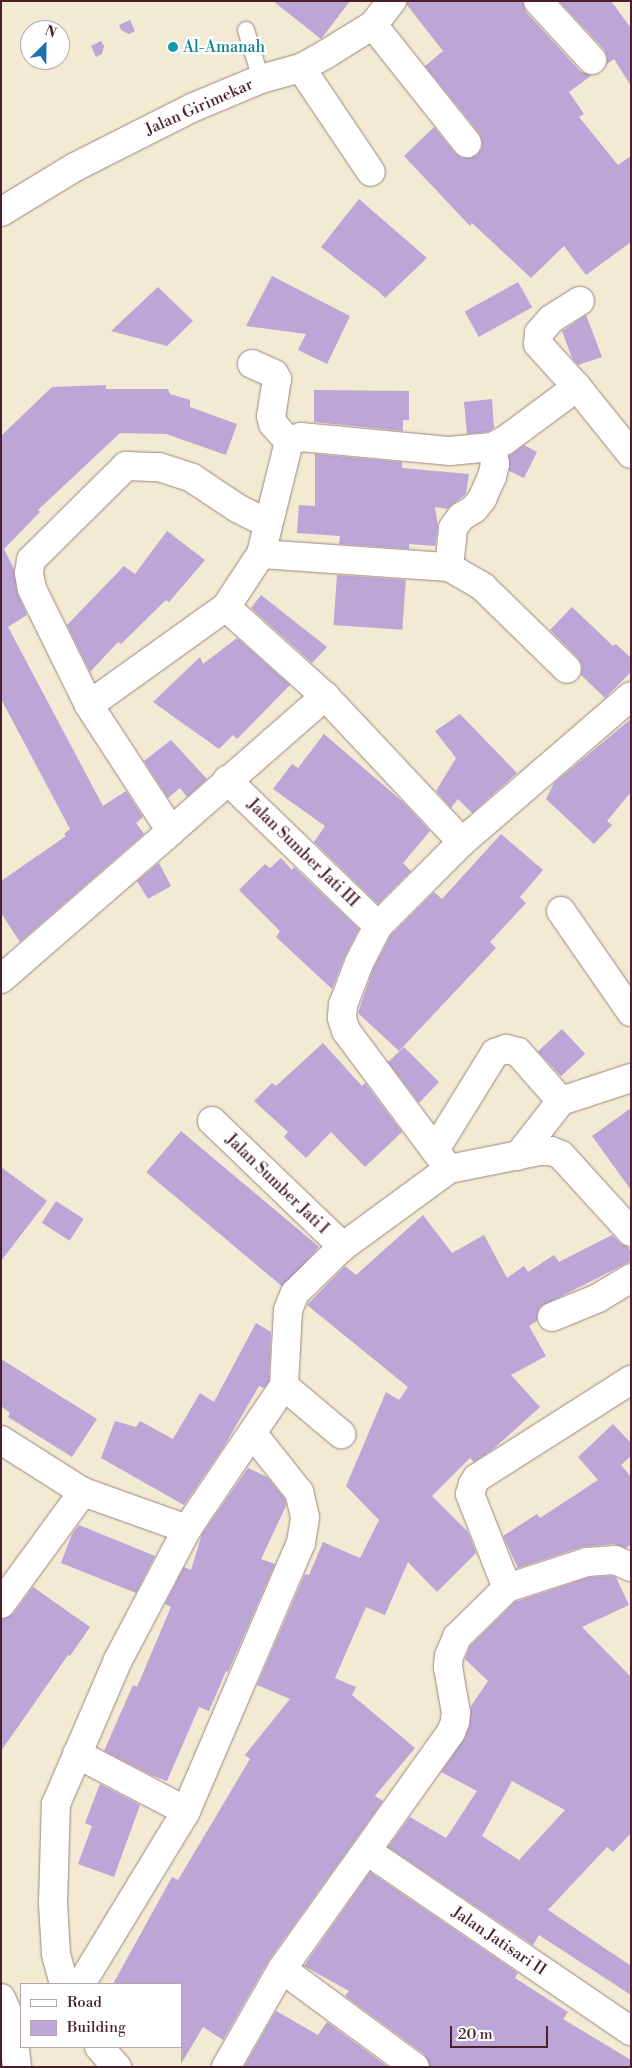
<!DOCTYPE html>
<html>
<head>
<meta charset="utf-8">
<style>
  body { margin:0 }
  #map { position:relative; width:632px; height:2068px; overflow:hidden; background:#f2ead3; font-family:"Libre Bodoni",serif }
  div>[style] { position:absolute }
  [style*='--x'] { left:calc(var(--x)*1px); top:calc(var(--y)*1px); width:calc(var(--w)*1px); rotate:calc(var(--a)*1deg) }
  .building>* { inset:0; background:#bca5d7; transform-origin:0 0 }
  .roads { filter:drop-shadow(0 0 1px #9e847f) drop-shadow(0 0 1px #9e847f) }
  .service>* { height:16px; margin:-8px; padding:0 8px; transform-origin:8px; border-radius:8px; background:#fff }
  .minor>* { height:28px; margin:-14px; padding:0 14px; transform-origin:14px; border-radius:14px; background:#fff }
  .tertiary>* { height:28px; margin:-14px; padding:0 14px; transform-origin:14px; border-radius:14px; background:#fff }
  .dots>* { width:14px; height:14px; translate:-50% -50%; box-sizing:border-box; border:2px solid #fff; border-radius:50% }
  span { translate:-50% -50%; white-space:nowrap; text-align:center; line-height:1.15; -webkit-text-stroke:4.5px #fff; paint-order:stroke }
  .culture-label { font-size:16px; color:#0d838f }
  .left { translate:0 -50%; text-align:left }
  .street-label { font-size:16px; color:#4a1f2b }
  .frame { position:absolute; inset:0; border:2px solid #4a1f2b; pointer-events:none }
  .legend { position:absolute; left:20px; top:1983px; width:162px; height:65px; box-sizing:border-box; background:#fff; border:1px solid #b7a5aa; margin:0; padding:6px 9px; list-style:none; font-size:15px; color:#4a1f2b }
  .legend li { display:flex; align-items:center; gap:10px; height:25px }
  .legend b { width:25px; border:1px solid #b7a5aa }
  .north { position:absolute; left:20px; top:20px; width:50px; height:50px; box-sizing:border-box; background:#fff; border:1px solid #b7a5aa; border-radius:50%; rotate:23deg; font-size:14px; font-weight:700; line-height:20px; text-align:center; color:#4a1f2b }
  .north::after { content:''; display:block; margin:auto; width:18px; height:22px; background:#1f6fb2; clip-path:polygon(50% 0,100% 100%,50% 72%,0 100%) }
  .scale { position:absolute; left:450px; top:2026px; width:98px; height:22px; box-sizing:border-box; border:2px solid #4a1f2b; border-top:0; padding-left:6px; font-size:15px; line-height:18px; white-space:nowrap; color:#4a1f2b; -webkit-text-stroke:4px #fff; paint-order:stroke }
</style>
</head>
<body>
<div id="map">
  <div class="building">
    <div style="clip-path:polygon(273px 1px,350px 1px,321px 39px)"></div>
    <div style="clip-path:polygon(407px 1px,523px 1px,526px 12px,580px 71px,592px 75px,569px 92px,584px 114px,579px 117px,618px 165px,631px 156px,631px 242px,586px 275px,564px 246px,531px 278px,472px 223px,470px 226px,404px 156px,434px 127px,455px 153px,462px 158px,470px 158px,477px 155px,482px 148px,482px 141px,479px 133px,425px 66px,443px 51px,407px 5px)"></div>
    <div style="clip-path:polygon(559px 1px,611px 1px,631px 28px,631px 86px,614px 59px,607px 64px,607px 56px,604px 49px)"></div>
    <div style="clip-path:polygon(130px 20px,135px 31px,129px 34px,121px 30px,119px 25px)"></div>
    <div style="clip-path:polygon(101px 41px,104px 46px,102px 54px,96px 57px,91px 46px)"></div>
    <div style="clip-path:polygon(359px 199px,427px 258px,385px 298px,375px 288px,375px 289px,321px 247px)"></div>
    <div style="clip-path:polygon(272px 276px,350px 316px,327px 364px,298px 350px,306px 334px,246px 326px)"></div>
    <div style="left:518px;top:282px;width:29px;height:61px;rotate:61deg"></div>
    <div style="clip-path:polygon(158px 287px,193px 321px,167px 346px,111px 331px)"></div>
    <div style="clip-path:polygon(586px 315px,602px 357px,578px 365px,572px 358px,562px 331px)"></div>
    <div style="clip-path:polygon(106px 385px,106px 389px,168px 389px,170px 394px,190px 400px,190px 407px,237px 424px,226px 455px,166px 434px,120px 433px,38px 510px,40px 512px,4px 549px,14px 569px,17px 592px,27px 615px,8px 627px,103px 806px,126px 791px,143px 817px,136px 823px,144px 834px,20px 942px,1px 913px,1px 881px,66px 836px,64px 834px,70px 829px,1px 699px,1px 436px,52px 387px)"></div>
    <div style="clip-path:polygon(314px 390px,409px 391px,409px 420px,403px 420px,403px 431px,314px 422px)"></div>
    <div style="clip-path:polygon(492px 399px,494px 428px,488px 432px,467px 434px,464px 402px)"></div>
    <div style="clip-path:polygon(524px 445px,537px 452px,524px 478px,509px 471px,509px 456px)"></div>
    <div style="clip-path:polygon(315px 454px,402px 462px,402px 468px,469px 474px,466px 494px,447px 509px,435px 507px,438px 526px,435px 546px,409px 544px,409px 549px,339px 544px,340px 536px,297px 533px,299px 505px,315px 506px)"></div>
    <div style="clip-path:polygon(167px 531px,205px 560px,169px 602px,166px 600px,121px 644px,118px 642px,90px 672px,67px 625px,124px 566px,135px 574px)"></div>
    <div style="left:337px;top:575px;width:69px;height:50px;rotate:4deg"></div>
    <div style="clip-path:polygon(261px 595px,327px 647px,312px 663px,251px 608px)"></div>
    <div style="clip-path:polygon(572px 607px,613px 646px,616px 644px,631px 658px,631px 672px,605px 698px,581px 675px,582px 665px,578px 658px,550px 630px)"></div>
    <div style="clip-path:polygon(237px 638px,290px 685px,237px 739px,233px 735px,219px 749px,153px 702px,200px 657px,203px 664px)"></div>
    <div style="clip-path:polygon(460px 714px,517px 773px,472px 813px,458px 799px,451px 808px,436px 791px,456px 758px,435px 731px)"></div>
    <div style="clip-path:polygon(631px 719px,631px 792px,607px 821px,612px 825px,594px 844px,546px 799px,554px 783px)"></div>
    <div style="clip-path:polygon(324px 734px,403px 802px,430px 831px,403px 863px,411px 871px,378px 904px,314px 842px,325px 826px,273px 789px,292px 764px,298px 768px)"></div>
    <div style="clip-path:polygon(171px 740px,207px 779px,187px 797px,180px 788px,168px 798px,144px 761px)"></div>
    <div style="clip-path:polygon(501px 834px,543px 870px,520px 897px,526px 903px,490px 942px,496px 948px,399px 1051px,358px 1013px,373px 969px,391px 935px,434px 892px,442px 899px)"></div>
    <div style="clip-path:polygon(281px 858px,292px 870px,294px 867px,359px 929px,345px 956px,332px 989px,276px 937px,280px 931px,239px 890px,265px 864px,270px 868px)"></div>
    <div style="clip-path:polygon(159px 863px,171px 886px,148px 899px,137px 881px)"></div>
    <div style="left:562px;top:1029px;width:34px;height:33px;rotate:47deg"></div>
    <div style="clip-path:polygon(323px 1043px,362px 1086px,365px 1083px,402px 1132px,365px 1167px,331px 1132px,306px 1158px,284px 1137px,288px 1132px,254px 1101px,272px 1083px,276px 1086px)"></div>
    <div style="clip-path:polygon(404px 1047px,439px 1082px,419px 1103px,388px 1062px)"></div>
    <div style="clip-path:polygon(631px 1108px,631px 1190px,592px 1136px)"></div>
    <div style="left:181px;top:1131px;width:180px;height:54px;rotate:40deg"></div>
    <div style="clip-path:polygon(1px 1167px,47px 1201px,1px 1261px)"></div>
    <div style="left:56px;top:1201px;width:33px;height:26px;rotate:33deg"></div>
    <div style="clip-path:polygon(423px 1215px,452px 1253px,484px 1235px,507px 1278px,524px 1266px,528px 1272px,554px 1255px,559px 1262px,612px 1235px,620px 1243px,628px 1247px,631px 1252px,631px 1261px,540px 1307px,537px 1314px,537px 1321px,529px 1326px,546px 1356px,511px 1375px,540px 1407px,492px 1450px,474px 1462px,470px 1458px,432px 1496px,468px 1532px,476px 1553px,437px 1592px,408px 1562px,385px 1615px,366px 1607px,335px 1678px,356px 1687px,352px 1695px,415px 1748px,375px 1796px,383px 1801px,269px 1960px,223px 2040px,203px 2027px,181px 2064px,181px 1984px,113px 1984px,172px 1877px,178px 1880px,250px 1759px,245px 1755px,290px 1699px,257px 1685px,305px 1574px,309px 1575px,323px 1542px,360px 1558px,379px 1520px,346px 1486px,386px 1392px,399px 1400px,408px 1387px,307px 1305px,345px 1266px,356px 1275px)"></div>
    <div style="clip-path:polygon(256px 1323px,271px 1332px,269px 1381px,264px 1388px,259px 1386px,223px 1448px,184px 1505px,101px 1458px,115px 1421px,136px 1427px,140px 1421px,173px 1439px,200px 1393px,214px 1402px)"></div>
    <div style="clip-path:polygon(1px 1359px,97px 1419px,72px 1457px,8px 1417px,10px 1413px,1px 1406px)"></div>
    <div style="clip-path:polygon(613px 1424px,631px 1443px,631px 1456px,621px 1465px,631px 1477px,631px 1544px,626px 1548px,614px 1544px,582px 1547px,518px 1568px,503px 1536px,537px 1514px,540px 1518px,598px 1480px,578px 1457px)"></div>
    <div style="clip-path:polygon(248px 1468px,267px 1477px,285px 1499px,286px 1506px,261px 1559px,275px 1564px,228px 1672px,226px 1671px,209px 1711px,199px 1707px,167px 1781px,151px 1775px,104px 1751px,133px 1685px,137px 1687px,171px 1607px,165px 1604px,184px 1567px,191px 1570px,202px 1534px)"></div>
    <div style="clip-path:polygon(79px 1525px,155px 1556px,136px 1593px,61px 1563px,72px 1534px)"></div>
    <div style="clip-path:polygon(evenodd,612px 1576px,616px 1577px,629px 1605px,582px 1627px,631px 1677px,631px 1833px,613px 1852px,607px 1847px,548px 1910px,631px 1966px,631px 1995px,539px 1935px,533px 1945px,388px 1847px,410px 1817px,446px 1838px,477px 1791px,441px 1772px,465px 1738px,470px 1724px,471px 1706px,488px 1681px,465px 1659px,470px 1646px,515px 1602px,590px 1577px,612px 1576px,512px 1781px,565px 1810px,519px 1860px,482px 1836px,512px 1781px)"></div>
    <div style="clip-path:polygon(33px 1587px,90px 1627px,70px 1656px,68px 1655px,1px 1751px,1px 1619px,13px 1614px)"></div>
    <div style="clip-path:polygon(100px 1784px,140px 1805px,114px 1877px,78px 1864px,92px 1826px,85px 1823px)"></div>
    <div style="clip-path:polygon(370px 1872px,518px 1973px,515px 1978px,568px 2012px,563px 2019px,631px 2060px,631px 2067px,430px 2067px,424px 2054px,345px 1996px,349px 1991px,304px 1966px)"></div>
    <div style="clip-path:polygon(276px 2011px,318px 2035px,327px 2022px,388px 2067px,244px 2067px)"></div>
  </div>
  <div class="roads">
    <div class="service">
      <div style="--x:246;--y:30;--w:51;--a:73"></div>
    </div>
    <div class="minor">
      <div style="--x:538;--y:1;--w:80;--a:47.5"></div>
      <div style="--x:373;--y:25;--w:151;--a:51.5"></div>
      <div style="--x:301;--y:68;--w:125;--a:56.1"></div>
      <div style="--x:252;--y:364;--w:24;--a:24"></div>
      <div style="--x:274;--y:374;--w:6;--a:59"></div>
      <div style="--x:277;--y:379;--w:37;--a:99"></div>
      <div style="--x:271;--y:416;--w:8;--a:76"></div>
      <div style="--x:273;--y:424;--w:24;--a:48"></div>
      <div style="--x:577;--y:387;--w:58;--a:-132.2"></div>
      <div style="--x:538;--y:344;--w:11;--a:-85"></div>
      <div style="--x:539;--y:333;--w:18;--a:-49"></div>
      <div style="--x:551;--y:319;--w:34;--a:-32"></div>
      <div style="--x:261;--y:554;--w:188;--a:4"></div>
      <div style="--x:449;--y:567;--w:39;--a:30"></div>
      <div style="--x:483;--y:587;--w:117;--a:44.3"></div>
      <div style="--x:449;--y:567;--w:39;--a:-84"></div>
      <div style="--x:453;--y:528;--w:14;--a:-54"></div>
      <div style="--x:461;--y:517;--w:15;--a:-32"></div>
      <div style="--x:474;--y:509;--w:13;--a:-51"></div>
      <div style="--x:482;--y:499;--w:24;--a:-66"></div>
      <div style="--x:492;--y:477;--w:13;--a:-77"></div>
      <div style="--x:495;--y:464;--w:17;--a:-100"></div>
      <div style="--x:226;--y:607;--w:133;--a:42"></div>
      <div style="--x:325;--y:696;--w:200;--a:46.8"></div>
      <div style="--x:89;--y:705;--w:129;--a:-116.2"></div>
      <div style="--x:32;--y:589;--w:16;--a:-101"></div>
      <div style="--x:29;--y:573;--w:13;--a:-81"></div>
      <div style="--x:31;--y:560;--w:134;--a:-44.7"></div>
      <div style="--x:126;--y:466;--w:33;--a:2"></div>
      <div style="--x:159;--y:467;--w:35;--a:18"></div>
      <div style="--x:192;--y:478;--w:54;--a:33.7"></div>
      <div style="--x:237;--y:508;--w:35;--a:27"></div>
      <div style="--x:227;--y:780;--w:210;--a:44"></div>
      <div style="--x:171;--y:831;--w:205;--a:-41.2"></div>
      <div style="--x:561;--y:911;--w:123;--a:55.3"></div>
      <div style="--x:1;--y:979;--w:225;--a:-41"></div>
      <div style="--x:171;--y:831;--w:150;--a:-123.1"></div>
      <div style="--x:89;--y:705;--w:168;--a:-35.6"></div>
      <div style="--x:226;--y:607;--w:64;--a:-56.6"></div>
      <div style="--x:261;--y:554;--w:115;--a:-76"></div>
      <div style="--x:289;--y:442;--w:13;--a:-23"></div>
      <div style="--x:301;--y:437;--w:150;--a:5.4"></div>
      <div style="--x:450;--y:451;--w:42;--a:-5.4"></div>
      <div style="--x:492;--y:447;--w:13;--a:-27"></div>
      <div style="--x:504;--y:441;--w:91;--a:-36.5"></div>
      <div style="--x:577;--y:387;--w:86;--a:51.1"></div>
      <div style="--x:212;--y:1121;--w:168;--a:43.8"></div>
      <div style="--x:333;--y:1237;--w:14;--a:54"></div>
      <div style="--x:435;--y:1150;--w:114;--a:-58.3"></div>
      <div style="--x:495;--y:1053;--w:12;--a:-20"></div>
      <div style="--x:506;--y:1049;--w:12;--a:14"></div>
      <div style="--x:518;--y:1052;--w:65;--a:48.7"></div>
      <div style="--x:561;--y:1101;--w:74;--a:-18.2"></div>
      <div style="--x:518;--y:1156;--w:70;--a:-52"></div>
      <div style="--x:449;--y:1169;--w:92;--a:-11.3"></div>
      <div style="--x:539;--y:1151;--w:12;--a:0"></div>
      <div style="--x:551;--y:1151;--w:11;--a:22"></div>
      <div style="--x:561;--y:1155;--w:104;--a:47.7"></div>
      <div style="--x:552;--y:1317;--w:50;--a:-22.4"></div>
      <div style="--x:598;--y:1298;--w:39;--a:-31"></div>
      <div style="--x:284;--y:1386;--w:75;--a:40.1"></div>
      <div style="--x:1;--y:1440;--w:97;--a:32.4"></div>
      <div style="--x:507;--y:1588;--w:84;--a:-18"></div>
      <div style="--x:587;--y:1562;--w:28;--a:-4"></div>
      <div style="--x:615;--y:1560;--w:17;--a:24"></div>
      <div style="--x:1;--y:1604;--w:139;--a:-53.8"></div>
      <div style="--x:83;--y:1492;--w:110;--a:19.6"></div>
      <div style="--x:77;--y:1754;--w:123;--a:27.6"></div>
      <div style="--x:367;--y:1851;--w:320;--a:34.3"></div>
      <div style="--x:282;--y:1969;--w:165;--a:36.4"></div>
      <div style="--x:64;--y:1984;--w:31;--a:-105"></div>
      <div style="--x:56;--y:1954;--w:51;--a:-93.4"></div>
      <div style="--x:53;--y:1903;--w:99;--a:-88.3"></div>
      <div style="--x:56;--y:1804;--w:157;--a:-66.7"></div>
      <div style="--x:118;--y:1660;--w:148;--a:-62.2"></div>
      <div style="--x:187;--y:1529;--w:173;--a:-55.9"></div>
      <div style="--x:284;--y:1386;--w:76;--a:-87"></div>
      <div style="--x:288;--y:1310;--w:18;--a:-68"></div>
      <div style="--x:295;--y:1293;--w:64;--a:-44.4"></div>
      <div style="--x:341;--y:1248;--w:134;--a:-36.2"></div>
      <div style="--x:449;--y:1169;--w:172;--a:-126.7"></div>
      <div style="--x:346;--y:1031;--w:14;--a:-107"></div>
      <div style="--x:342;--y:1018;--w:13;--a:-86"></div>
      <div style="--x:343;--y:1005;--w:45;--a:-69.1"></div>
      <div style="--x:359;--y:963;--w:42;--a:-62.8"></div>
      <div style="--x:378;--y:926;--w:119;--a:-45"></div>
      <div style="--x:462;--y:842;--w:223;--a:-40.8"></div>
      <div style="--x:81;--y:1984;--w:202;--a:-58.7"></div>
      <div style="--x:186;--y:1811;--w:292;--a:-66.8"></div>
      <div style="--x:301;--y:1543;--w:26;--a:-81"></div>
      <div style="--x:305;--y:1517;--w:26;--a:-103"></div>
      <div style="--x:299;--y:1492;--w:75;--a:-128.5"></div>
      <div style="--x:1;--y:1998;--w:27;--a:66"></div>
      <div style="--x:12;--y:2023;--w:16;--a:135"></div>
      <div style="--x:12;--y:2023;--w:44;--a:83.5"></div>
      <div style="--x:99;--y:2047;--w:27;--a:48"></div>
      <div style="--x:226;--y:2067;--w:113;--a:-60.3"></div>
      <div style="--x:282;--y:1969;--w:291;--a:-54.5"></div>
      <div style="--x:451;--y:1732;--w:11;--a:-68"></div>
      <div style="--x:455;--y:1722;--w:9;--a:-84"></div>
      <div style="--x:456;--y:1713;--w:47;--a:-99.9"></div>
      <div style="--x:448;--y:1667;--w:11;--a:-85"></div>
      <div style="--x:449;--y:1656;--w:21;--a:-67"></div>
      <div style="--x:457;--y:1637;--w:70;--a:-44.4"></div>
      <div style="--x:507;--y:1588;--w:101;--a:-111.5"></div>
      <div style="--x:470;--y:1494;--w:10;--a:-73"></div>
      <div style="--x:473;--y:1484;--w:7;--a:-56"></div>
      <div style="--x:477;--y:1478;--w:183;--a:-32.5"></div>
    </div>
    <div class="tertiary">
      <div style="--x:1;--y:212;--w:87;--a:-31.3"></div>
      <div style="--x:75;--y:167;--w:133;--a:-26.8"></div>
      <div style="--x:194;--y:107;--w:73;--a:-22.7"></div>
      <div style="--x:261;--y:79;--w:41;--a:-15.4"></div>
      <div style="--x:301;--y:68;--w:29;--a:-29"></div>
      <div style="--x:326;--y:54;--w:55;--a:-31.7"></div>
      <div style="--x:373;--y:25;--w:31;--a:-52"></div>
    </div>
  </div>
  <div class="dots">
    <div style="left:173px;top:47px;background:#0f9aa8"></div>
  </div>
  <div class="culture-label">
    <span class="left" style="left:183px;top:47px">Al-Amanah</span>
  </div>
  <div class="street-label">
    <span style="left:199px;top:107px;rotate:-24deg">Jalan Girimekar</span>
    <span style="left:303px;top:853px;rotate:44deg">Jalan Sumber Jati III</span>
    <span style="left:277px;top:1184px;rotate:44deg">Jalan Sumber Jati I</span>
    <span style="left:499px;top:1941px;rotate:34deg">Jalan Jatisari II</span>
  </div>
  <div class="frame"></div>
  <ul class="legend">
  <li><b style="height:6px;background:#fff"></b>Road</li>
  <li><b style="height:14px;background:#bca5d7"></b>Building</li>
  </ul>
  <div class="north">N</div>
  <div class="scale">20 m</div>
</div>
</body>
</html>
